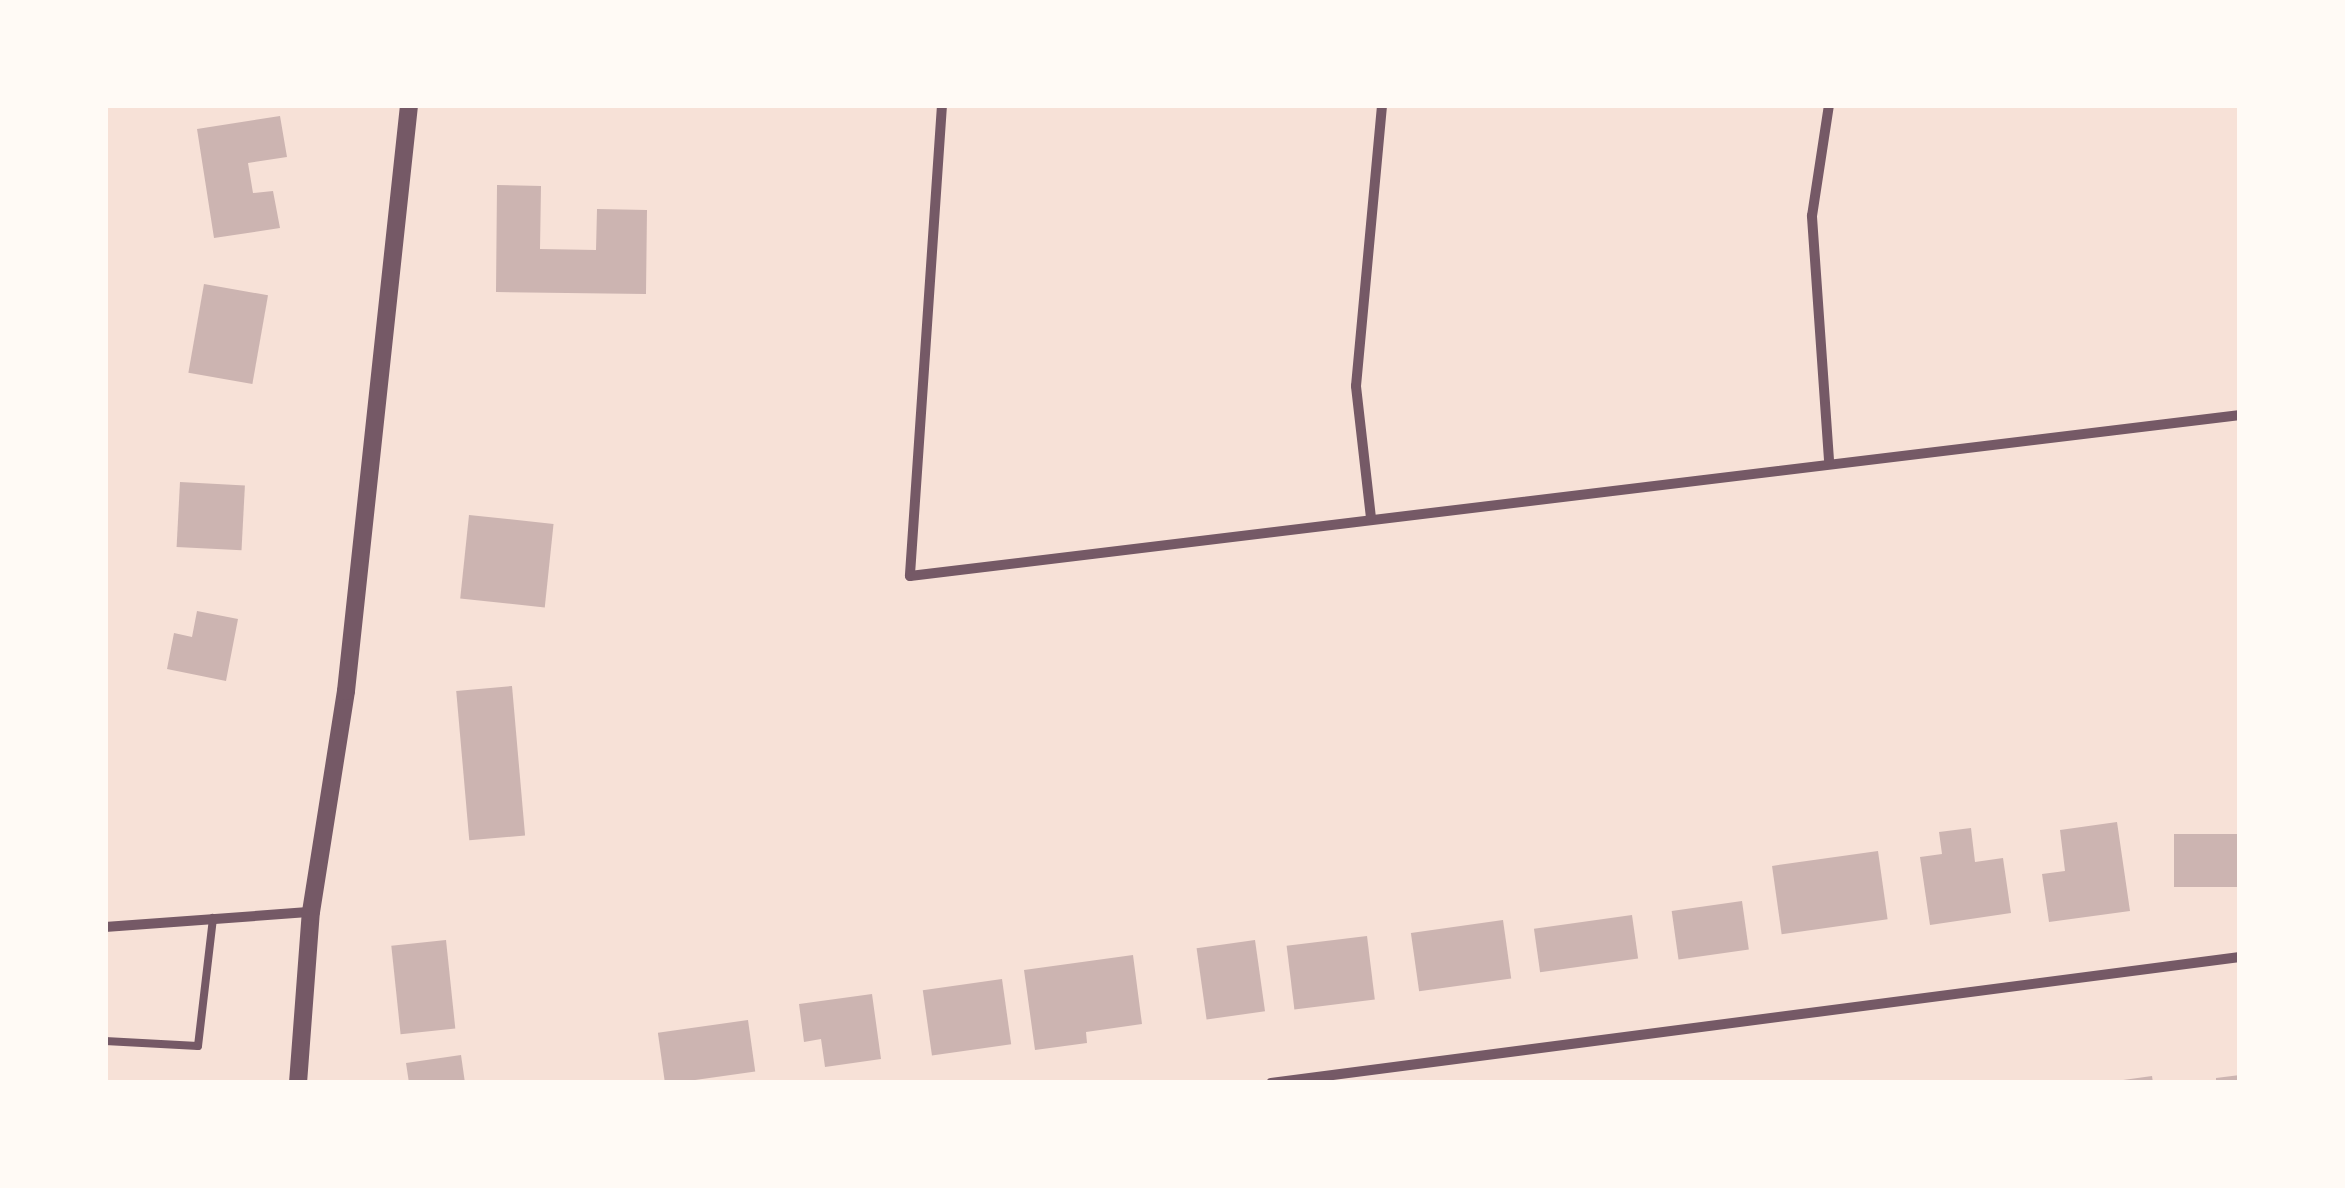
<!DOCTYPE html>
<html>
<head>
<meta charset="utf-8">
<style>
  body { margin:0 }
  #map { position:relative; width:2345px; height:1188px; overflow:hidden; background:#f7e1d7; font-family:Figtree,sans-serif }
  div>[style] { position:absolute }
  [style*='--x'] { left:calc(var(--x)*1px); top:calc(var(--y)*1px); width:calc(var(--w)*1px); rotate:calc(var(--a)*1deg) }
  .building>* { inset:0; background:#ccb4b1; transform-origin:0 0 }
  .service>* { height:8px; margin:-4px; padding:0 4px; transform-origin:4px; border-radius:4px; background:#755966 }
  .minor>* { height:10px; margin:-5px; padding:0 5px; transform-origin:5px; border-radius:5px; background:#755966 }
  .tertiary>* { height:18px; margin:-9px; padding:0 9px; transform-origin:9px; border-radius:9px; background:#755966 }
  span { translate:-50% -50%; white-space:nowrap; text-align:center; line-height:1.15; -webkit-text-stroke:8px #fffaf5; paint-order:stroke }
  .frame { position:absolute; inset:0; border:108px solid #fffaf5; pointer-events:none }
</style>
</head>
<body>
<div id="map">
  <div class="building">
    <div style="clip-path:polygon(280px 116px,287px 157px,248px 163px,253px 193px,273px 191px,280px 228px,214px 238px,197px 129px)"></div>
    <div style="clip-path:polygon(497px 185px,541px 186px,540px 249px,596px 250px,597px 209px,647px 210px,646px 294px,496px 292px)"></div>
    <div style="left:204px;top:284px;width:65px;height:90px;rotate:10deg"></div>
    <div style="left:180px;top:482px;width:65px;height:65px;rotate:3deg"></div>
    <div style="left:469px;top:515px;width:85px;height:84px;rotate:6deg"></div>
    <div style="clip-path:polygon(197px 611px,238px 619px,226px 681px,167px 669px,174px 633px,192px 637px)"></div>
    <div style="left:512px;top:686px;width:150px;height:56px;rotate:85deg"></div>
    <div style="clip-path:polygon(2117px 822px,2130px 911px,2049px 922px,2042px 874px,2065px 871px,2060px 830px)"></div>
    <div style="clip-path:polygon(1971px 828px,1975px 862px,2003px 858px,2011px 913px,1930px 925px,1920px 857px,1942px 854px,1939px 832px)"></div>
    <div style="left:2240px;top:834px;width:53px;height:66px;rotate:90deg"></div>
    <div style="left:1878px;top:851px;width:69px;height:107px;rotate:82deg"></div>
    <div style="left:1742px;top:901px;width:49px;height:71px;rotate:82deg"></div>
    <div style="left:1632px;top:915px;width:44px;height:99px;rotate:82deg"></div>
    <div style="left:1503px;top:920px;width:59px;height:93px;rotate:82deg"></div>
    <div style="left:1367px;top:936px;width:64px;height:81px;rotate:83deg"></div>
    <div style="left:446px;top:940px;width:89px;height:55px;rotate:84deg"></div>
    <div style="left:1255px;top:940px;width:72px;height:59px;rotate:82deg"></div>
    <div style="clip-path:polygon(1133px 955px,1142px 1024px,1086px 1032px,1087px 1043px,1035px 1050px,1024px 970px)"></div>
    <div style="left:1002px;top:979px;width:66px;height:80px;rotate:82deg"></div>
    <div style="clip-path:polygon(872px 994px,881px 1059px,825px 1067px,821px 1039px,804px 1042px,799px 1004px)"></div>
    <div style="left:748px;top:1020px;width:52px;height:91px;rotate:82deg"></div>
    <div style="clip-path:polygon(461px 1055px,465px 1083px,409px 1083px,406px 1063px)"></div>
    <div style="clip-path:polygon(2240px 1075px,2240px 1083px,2216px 1083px,2216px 1078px)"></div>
    <div style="clip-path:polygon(2152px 1076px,2153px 1083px,2116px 1083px,2116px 1081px)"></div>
  </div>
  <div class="service">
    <div style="--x:105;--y:1041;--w:93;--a:3.1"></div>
    <div style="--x:198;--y:1046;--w:129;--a:-83.3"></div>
  </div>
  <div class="minor">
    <div style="--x:942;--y:105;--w:472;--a:93.9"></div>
    <div style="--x:910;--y:576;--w:1340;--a:-6.9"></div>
    <div style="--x:1829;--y:460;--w:245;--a:-94"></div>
    <div style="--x:1812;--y:216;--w:112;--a:-81.3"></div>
    <div style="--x:1371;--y:518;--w:133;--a:-96.5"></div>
    <div style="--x:1356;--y:386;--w:282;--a:-84.7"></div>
    <div style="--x:105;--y:927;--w:207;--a:-4.2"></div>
    <div style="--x:1271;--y:1083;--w:977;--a:-7.41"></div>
  </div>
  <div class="tertiary">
    <div style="--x:298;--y:1083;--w:171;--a:-85.7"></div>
    <div style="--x:311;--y:912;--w:224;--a:-81"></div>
    <div style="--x:346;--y:691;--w:589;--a:-83.86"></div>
  </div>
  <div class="frame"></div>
</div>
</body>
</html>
